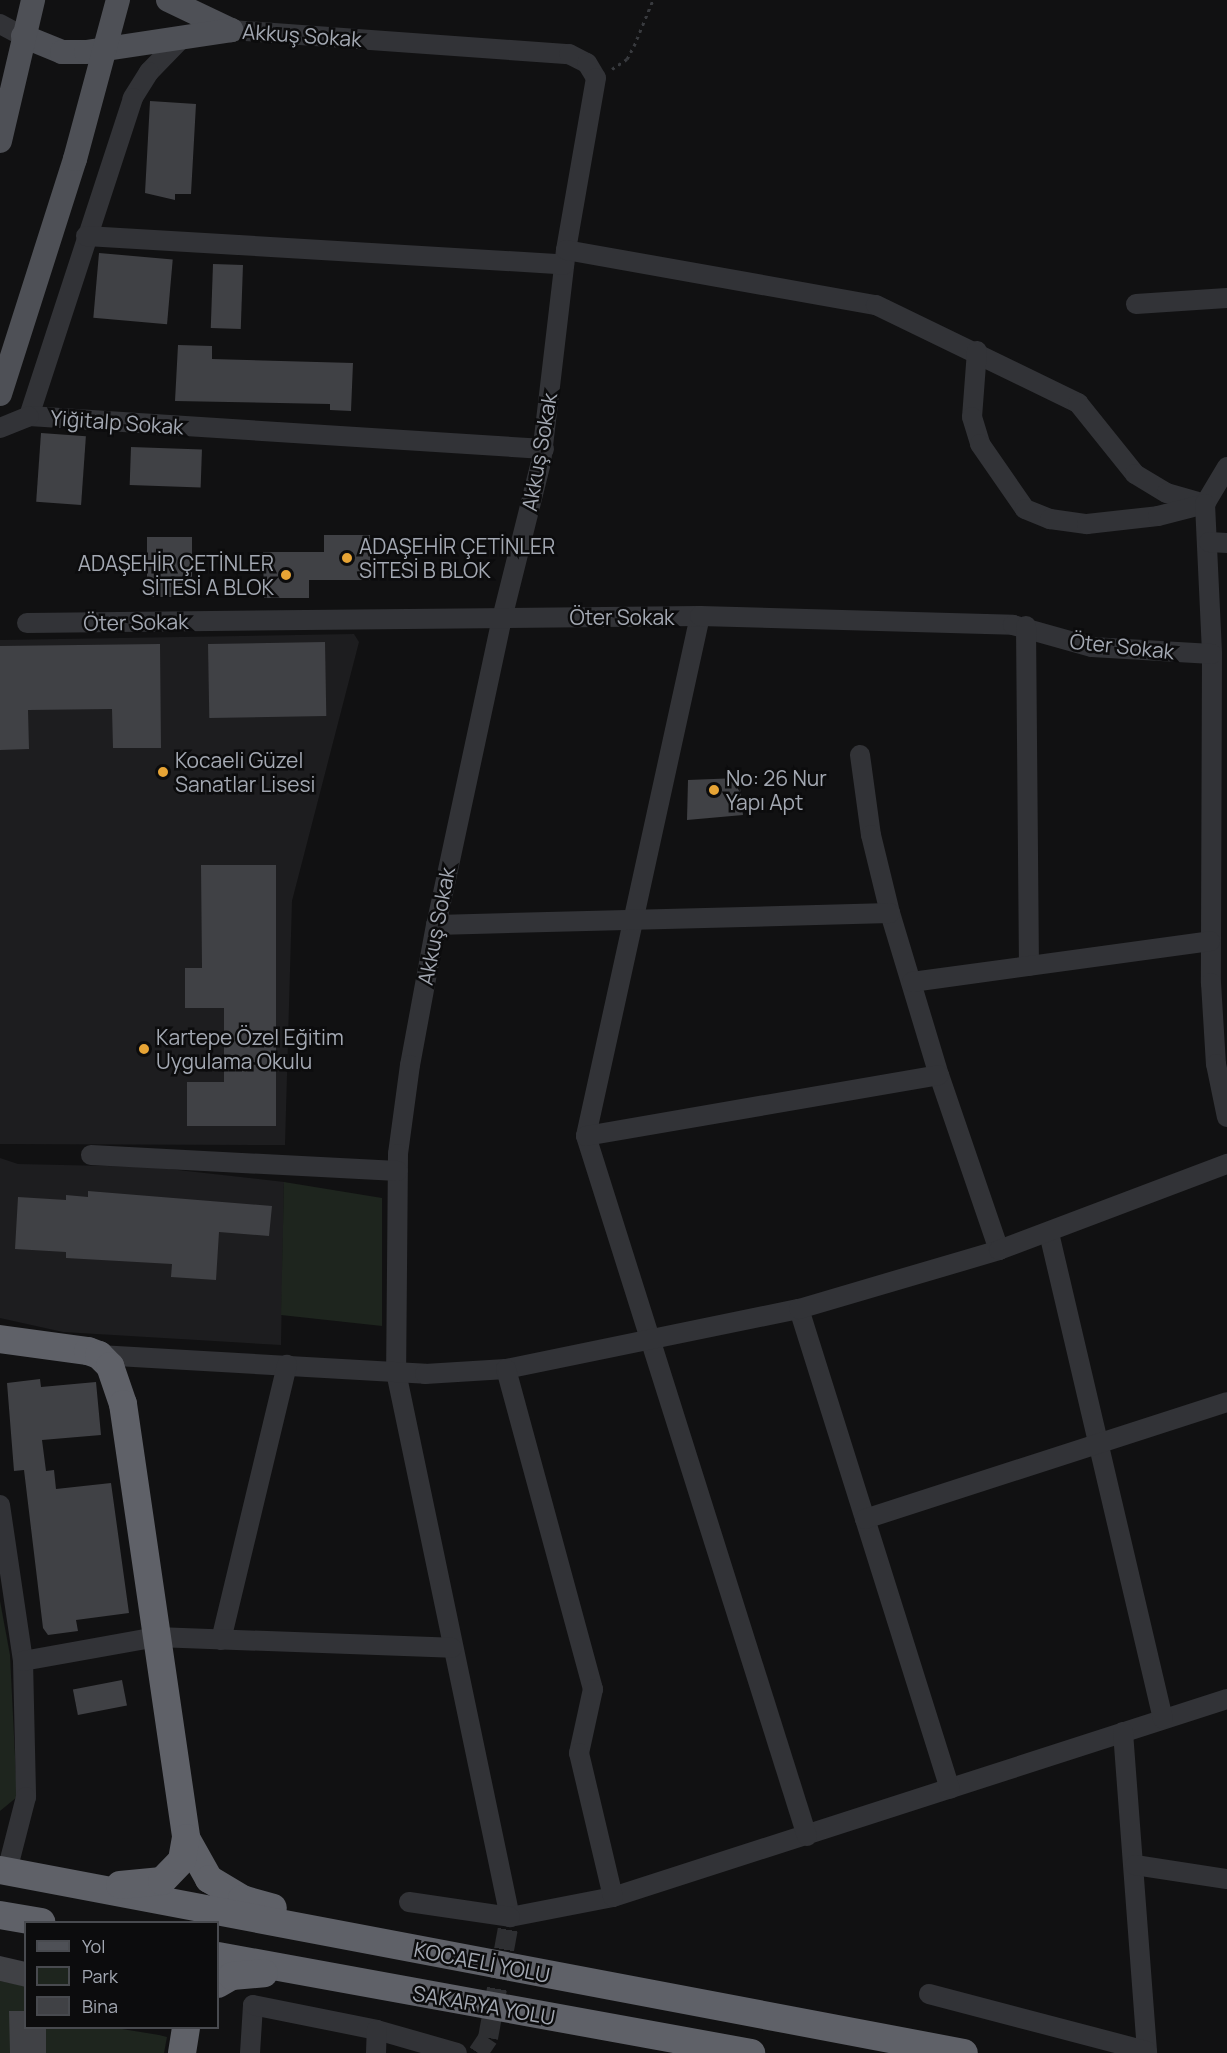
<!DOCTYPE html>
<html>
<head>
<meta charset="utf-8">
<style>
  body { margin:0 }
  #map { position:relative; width:1227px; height:2053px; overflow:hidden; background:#111112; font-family:Manrope,sans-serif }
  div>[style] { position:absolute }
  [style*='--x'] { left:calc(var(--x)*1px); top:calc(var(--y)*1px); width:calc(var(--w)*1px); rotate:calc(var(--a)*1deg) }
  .built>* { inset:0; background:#1d1d1f }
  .green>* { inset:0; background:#1e251e }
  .building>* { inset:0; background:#404145; transform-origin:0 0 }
  .minor-tunnel>* { height:20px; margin-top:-10px; transform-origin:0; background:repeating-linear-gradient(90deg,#2e2f32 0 20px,transparent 0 30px) }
  .path>* { height:3px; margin-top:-1.5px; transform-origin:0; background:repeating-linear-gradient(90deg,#383a3e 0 3px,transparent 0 7.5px) }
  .minor>* { height:20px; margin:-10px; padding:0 10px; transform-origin:10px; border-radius:10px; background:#323337 }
  .major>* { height:24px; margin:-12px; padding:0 12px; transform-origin:12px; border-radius:12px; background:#4e5056 }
  .highway>* { height:28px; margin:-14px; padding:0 14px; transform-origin:14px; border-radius:14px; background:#5f6168 }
  .dots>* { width:16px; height:16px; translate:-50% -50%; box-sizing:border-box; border:3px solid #0c0c0d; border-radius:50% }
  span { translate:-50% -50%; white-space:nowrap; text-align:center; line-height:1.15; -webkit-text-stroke:5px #0c0c0d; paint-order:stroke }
  .street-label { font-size:21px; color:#a3a8b2 }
  .poi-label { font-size:21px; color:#a3a8b2 }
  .left { translate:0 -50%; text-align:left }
  .right { translate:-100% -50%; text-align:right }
  .legend { position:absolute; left:24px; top:1921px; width:195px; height:108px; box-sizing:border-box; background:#0c0c0d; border:2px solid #484a4f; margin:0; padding:8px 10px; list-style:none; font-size:18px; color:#a3a8b2 }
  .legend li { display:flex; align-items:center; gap:12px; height:30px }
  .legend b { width:30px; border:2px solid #484a4f }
</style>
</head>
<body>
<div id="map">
  <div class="built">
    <div style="clip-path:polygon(354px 634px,359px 642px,292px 901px,285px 1145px,0 1144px,0 640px)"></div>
    <div style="clip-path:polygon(0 1158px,18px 1164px,151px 1167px,284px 1182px,281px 1345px,63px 1332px,0 1318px)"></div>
  </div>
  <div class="green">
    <div style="clip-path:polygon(284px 1182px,382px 1198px,382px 1326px,281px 1315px)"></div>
    <div style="clip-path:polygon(0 1601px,10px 1655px,17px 1797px,0 1811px)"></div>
    <div style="clip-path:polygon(0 1981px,25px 1986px,26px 2028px,116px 2028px,159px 2035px,167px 2037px,164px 2053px,0 2053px)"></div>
  </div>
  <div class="building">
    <div style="clip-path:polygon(150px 101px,196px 104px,191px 194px,175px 194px,175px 200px,145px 193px)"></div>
    <div style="left:99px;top:253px;width:74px;height:65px;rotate:5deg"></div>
    <div style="left:213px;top:264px;width:30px;height:64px;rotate:2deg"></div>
    <div style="clip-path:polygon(178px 345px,212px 346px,212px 359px,353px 363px,351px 411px,330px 410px,330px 404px,175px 401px)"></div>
    <div style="left:41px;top:433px;width:45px;height:69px;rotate:4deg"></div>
    <div style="left:131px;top:447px;width:71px;height:38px;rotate:2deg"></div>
    <div style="clip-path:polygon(324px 535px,370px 535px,370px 580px,309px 580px,309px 598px,264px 598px,263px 552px,324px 552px)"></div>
    <div style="left:147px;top:537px;width:45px;height:60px"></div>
    <div style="left:325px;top:642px;width:74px;height:117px;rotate:89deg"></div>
    <div style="clip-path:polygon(160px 644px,161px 748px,113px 748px,112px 709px,28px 710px,29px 749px,0 750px,0 646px)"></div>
    <div style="clip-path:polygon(739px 778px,743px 815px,687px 820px,688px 780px)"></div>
    <div style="clip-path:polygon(201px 865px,276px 865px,276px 1126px,187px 1126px,187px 1082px,224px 1082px,224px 1008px,185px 1008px,185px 968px,202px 968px)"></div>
    <div style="clip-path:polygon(88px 1191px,272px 1206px,269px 1236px,219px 1232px,216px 1280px,171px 1277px,172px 1264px,66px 1258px,66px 1252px,15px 1249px,18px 1197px,66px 1200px,66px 1195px,88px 1197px)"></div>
    <div style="clip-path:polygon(40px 1379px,41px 1387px,96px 1382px,101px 1435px,42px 1440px,46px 1471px,54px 1470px,56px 1489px,111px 1483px,129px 1613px,76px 1620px,78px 1631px,48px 1635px,43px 1628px,24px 1470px,14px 1471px,7px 1383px)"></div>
    <div style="left:122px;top:1680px;width:26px;height:50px;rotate:79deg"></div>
    <div style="clip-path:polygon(0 1956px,26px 1962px,26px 1987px,0 1981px)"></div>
    <div style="clip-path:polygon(9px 2011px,26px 2011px,26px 2028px,46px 2028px,46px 2053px,10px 2053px)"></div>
  </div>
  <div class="minor-tunnel">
    <div style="--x:478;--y:2053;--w:18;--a:-56"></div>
    <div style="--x:488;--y:2038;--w:123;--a:-79.7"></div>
  </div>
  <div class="path">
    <div style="--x:612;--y:69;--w:18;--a:-34"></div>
    <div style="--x:627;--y:59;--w:15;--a:-62"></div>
    <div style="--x:634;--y:46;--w:50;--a:-67.6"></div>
  </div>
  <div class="minor">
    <div style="--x:0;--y:24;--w:26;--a:28"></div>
    <div style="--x:231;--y:30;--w:339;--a:4.1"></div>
    <div style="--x:569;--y:54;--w:20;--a:27"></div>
    <div style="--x:587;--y:63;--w:17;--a:59"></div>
    <div style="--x:596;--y:78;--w:175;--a:99.9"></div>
    <div style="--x:566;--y:250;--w:213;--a:96.7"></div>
    <div style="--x:541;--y:462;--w:161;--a:104"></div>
    <div style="--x:502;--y:618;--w:314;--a:102.1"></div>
    <div style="--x:436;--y:925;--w:142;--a:100.5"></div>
    <div style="--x:410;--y:1065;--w:90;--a:97.7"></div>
    <div style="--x:398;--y:1154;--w:218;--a:90.5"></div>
    <div style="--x:396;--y:1372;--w:557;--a:78.19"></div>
    <div style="--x:510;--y:1917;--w:105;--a:-11"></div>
    <div style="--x:613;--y:1897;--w:645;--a:-17.87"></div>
    <div style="--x:181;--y:39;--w:46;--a:134.1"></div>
    <div style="--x:149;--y:72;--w:31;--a:122"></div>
    <div style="--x:133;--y:98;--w:335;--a:108.1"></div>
    <div style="--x:29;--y:416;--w:516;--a:3.67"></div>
    <div style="--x:86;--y:236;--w:479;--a:3.4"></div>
    <div style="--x:566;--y:250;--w:315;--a:10.1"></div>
    <div style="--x:876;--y:305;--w:225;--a:25.9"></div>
    <div style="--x:1078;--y:403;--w:91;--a:51.2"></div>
    <div style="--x:1135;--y:474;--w:37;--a:31"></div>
    <div style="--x:1167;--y:493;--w:40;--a:16"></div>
    <div style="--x:1136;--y:304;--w:91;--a:-3.8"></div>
    <div style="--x:977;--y:351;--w:66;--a:94.3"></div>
    <div style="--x:972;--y:417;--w:28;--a:73"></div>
    <div style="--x:980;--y:444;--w:79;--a:55.3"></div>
    <div style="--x:1025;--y:509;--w:27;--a:22"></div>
    <div style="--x:1050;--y:519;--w:37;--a:8"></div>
    <div style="--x:1087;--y:524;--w:71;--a:-6.4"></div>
    <div style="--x:1158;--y:516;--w:49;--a:-14.3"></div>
    <div style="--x:0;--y:428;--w:31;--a:-22"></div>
    <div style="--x:1227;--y:467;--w:43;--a:120.7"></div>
    <div style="--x:1205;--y:504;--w:150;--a:87.3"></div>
    <div style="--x:1212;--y:654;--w:329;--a:90.2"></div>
    <div style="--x:1211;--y:983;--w:81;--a:86.5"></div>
    <div style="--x:1216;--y:1064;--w:54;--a:78.3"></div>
    <div style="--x:1209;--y:542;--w:18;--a:3"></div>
    <div style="--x:700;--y:616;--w:532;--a:102.37"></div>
    <div style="--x:586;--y:1136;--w:734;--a:72.48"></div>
    <div style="--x:27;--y:623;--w:673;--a:-0.6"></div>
    <div style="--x:700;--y:616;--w:313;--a:1.6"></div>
    <div style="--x:1013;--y:625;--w:82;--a:15.6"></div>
    <div style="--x:1092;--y:647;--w:120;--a:3.3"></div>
    <div style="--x:1026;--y:626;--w:340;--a:89.5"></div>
    <div style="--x:860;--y:755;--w:81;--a:82.2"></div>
    <div style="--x:871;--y:835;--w:80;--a:76.3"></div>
    <div style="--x:890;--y:913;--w:169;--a:73.2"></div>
    <div style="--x:939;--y:1075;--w:185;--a:71.1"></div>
    <div style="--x:436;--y:925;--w:454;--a:-1.5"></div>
    <div style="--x:912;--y:982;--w:301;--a:-7.8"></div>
    <div style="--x:586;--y:1136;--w:358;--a:-9.8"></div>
    <div style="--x:91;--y:1155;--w:307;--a:3"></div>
    <div style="--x:1049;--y:1233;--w:499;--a:76.8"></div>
    <div style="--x:799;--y:1309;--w:503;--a:72.54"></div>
    <div style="--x:99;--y:1355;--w:327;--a:3.3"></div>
    <div style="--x:425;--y:1374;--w:81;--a:-3.5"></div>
    <div style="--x:506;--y:1369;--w:299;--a:-11.6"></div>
    <div style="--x:799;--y:1309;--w:209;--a:-16.4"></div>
    <div style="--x:999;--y:1250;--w:244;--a:-20.7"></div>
    <div style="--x:506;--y:1369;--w:332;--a:74.8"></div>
    <div style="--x:593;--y:1689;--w:66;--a:102.3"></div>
    <div style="--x:579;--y:1753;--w:148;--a:76.7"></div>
    <div style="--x:0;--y:1505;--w:158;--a:81.6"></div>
    <div style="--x:23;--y:1661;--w:136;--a:88.7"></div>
    <div style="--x:26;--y:1797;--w:76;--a:104.4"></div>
    <div style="--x:865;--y:1519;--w:380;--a:-17.9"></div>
    <div style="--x:221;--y:1640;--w:283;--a:-76.5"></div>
    <div style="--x:23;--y:1661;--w:135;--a:-10.2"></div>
    <div style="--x:156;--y:1637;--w:296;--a:2.1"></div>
    <div style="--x:1123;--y:1732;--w:322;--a:85.7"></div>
    <div style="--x:1135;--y:1865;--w:93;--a:8.7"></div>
    <div style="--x:409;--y:1902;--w:102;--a:8.4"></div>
    <div style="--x:929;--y:1994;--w:225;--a:14.7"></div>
    <div style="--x:250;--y:2053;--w:48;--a:-86.4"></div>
    <div style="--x:253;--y:2005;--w:126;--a:11.4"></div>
    <div style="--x:377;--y:2030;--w:83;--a:16"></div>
    <div style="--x:376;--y:2053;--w:23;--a:-88"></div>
  </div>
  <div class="major">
    <div style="--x:168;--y:0;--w:70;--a:25.5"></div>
    <div style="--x:23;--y:36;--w:42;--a:22.3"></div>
    <div style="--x:62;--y:52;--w:24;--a:0"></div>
    <div style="--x:86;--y:52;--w:147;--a:-8.6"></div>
    <div style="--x:0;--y:141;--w:145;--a:-76.8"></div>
    <div style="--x:0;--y:394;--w:247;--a:-72.3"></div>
    <div style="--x:75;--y:159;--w:165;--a:-74.9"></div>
  </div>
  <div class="highway">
    <div style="--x:0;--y:1339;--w:89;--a:7.8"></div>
    <div style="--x:88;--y:1351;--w:12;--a:20"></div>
    <div style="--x:99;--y:1355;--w:16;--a:45"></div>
    <div style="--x:110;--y:1366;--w:40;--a:71.1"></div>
    <div style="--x:123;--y:1404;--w:439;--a:81.7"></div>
    <div style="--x:186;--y:1838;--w:47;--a:60.7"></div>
    <div style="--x:209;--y:1879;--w:39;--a:31"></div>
    <div style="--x:242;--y:1899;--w:32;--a:16"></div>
    <div style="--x:0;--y:1870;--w:981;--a:10.75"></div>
    <div style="--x:120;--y:1885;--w:42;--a:-5.4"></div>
    <div style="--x:162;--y:1881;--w:29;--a:-46"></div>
    <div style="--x:182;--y:1860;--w:22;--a:-80"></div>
    <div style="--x:0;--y:1915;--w:42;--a:9.7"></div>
    <div style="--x:218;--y:1956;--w:542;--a:10.31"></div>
    <div style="--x:218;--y:1984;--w:16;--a:-30"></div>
    <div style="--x:232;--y:1976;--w:32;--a:-5"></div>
    <div style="--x:182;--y:2053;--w:25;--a:-81"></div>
  </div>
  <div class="dots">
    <div style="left:347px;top:558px;background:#e7a435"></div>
    <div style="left:286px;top:575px;background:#e7a435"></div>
    <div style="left:163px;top:772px;background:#e7a435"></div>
    <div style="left:714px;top:790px;background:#e7a435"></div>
    <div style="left:144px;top:1049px;background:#e7a435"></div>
  </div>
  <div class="street-label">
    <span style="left:302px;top:35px;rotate:4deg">Akkuş Sokak</span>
    <span style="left:117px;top:422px;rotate:4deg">Yiğitalp Sokak</span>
    <span style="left:539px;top:452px;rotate:-80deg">Akkuş Sokak</span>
    <span style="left:622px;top:617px">Öter Sokak</span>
    <span style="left:136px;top:622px;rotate:-1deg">Öter Sokak</span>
    <span style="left:1122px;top:646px;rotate:6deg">Öter Sokak</span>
    <span style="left:436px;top:926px;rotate:-79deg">Akkuş Sokak</span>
    <span style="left:482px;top:1962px;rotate:11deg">KOCAELİ YOLU</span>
    <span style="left:484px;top:2005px;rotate:10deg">SAKARYA YOLU</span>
  </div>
  <div class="poi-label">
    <span class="left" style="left:359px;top:558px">ADAŞEHİR ÇETİNLER<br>SİTESİ B BLOK</span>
    <span class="right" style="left:274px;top:575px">ADAŞEHİR ÇETİNLER<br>SİTESİ A BLOK</span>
    <span class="left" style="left:175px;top:772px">Kocaeli Güzel<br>Sanatlar Lisesi</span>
    <span class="left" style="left:726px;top:790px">No: 26 Nur<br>Yapı Apt</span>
    <span class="left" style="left:156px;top:1049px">Kartepe Özel Eğitim<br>Uygulama Okulu</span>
  </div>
  <ul class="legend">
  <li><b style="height:8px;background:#4e5056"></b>Yol</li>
  <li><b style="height:16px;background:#1e251e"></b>Park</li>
  <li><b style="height:16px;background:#404145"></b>Bina</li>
  </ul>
</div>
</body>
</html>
